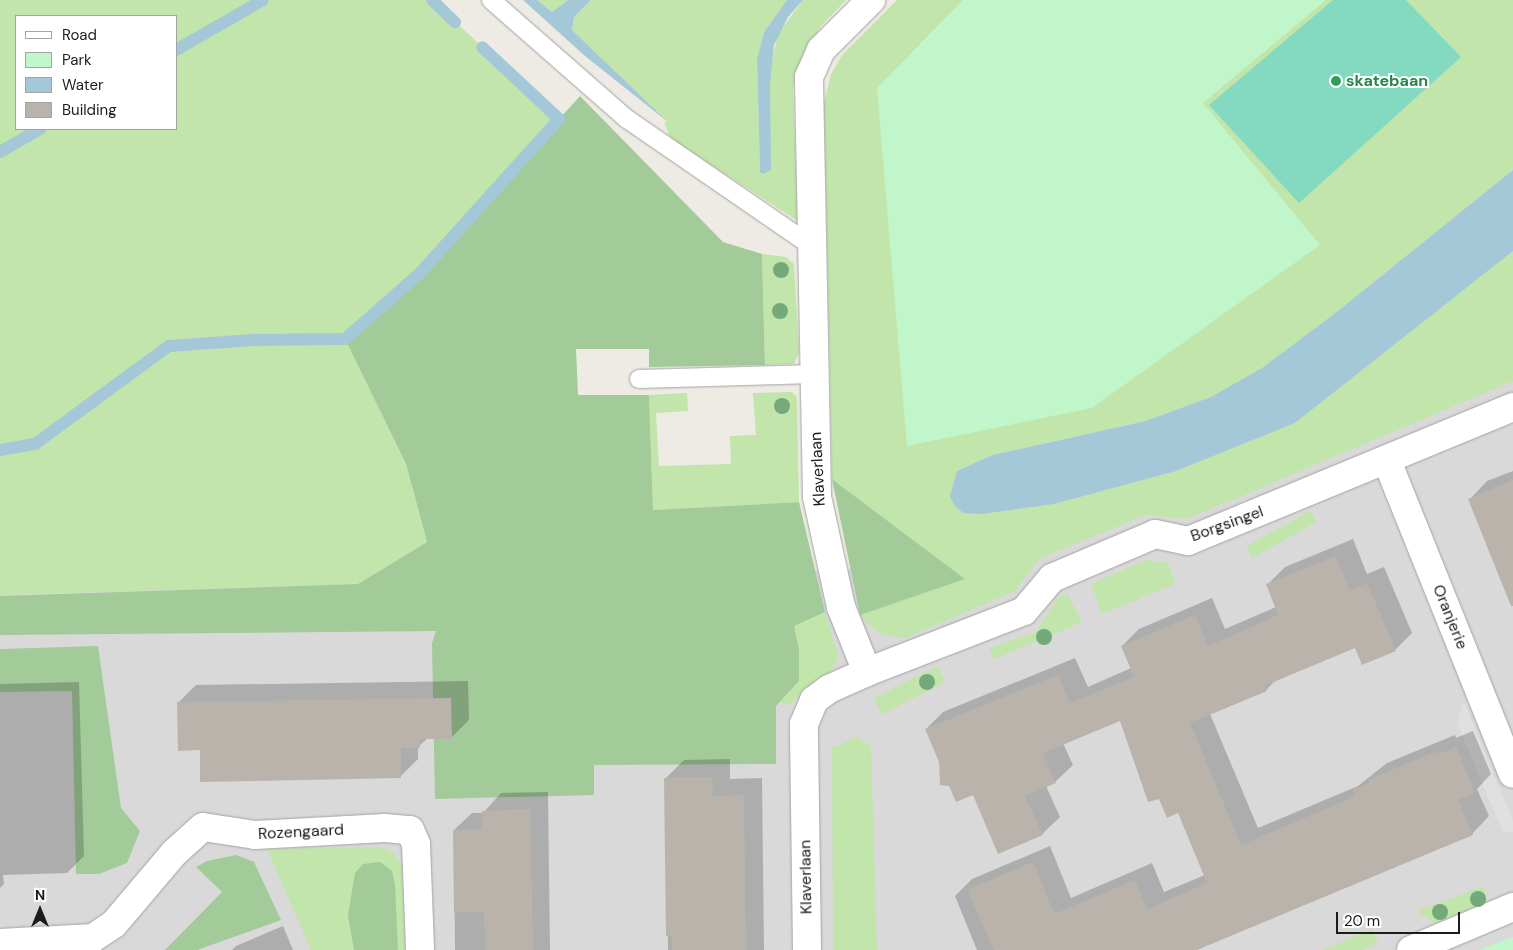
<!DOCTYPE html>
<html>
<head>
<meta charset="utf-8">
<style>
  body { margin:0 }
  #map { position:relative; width:1513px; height:950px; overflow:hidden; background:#edebe3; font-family:"DM Sans",sans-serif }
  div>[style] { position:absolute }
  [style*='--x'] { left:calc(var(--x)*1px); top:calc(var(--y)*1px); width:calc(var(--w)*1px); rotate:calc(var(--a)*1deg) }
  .residential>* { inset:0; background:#dad9d9 }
  .grass>* { inset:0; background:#c1e5aa; transform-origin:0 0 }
  .forest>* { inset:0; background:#a2cb99 }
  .park>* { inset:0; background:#c1f6cb }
  .pitch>* { inset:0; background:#84d9c1 }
  .parking>* { inset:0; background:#e0e0e0 }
  .water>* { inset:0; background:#a5c8d9 }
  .shadow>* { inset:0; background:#0003 }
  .stream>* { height:12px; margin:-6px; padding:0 6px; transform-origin:6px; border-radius:6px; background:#a5c8d9 }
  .building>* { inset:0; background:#b9b3ac }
  .roads { filter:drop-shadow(0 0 1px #a3a3a3) drop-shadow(0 0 1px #a3a3a3) }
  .service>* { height:18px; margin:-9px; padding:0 9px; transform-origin:9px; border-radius:9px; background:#fff }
  .minor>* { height:28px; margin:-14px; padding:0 14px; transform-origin:14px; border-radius:14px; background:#fff }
  .trees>* { width:16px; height:16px; margin:-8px; border-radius:50%; background:#74aa7a }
  .dots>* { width:14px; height:14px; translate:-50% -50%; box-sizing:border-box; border:2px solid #fff; border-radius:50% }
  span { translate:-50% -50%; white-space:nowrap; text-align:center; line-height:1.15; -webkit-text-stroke:4px #fff; paint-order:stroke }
  .leisure-label { font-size:16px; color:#27864d; font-weight:700 }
  .left { translate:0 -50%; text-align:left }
  .street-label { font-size:16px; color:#1c1c1c }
  .legend { position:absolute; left:15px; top:15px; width:162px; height:115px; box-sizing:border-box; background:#fff; border:1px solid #a4a4a4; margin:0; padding:6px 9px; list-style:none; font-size:15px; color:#1c1c1c }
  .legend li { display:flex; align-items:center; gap:10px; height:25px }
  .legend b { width:25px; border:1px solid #a4a4a4 }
  .north { position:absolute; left:15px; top:885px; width:50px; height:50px; -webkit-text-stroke:4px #fff; paint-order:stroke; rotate:0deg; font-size:14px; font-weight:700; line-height:20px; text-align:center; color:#1c1c1c }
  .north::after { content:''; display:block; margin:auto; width:18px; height:22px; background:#1c1c1c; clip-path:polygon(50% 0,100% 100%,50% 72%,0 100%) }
  .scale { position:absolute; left:1336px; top:912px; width:124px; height:22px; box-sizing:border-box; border:2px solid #1c1c1c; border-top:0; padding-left:6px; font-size:15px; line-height:18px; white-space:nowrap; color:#1c1c1c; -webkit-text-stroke:4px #fff; paint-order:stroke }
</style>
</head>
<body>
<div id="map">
  <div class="residential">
    <div style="clip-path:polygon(1513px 113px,1513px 950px,0 950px,0 591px,898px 568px)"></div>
  </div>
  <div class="grass">
    <div style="clip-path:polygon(evenodd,0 0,432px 0,559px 119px,419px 274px,345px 339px,406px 464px,427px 542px,358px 584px,0 595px,0 0,16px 16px,176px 16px,176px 129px,16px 129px,16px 16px)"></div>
    <div style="clip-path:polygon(537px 0,568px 0,552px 12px)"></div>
    <div style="clip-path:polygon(591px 0,787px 0,764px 32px,757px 59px,760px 172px,771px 65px,778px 34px,803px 0,846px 0,821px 26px,805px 52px,793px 88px,798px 221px,671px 139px,664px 122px,668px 122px,572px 30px,574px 17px)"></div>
    <div style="clip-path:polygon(897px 0,1513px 0,1513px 170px,1338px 311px,1262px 368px,1211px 397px,1146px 421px,992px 455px,957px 471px,982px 514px,1054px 504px,1176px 471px,1295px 423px,1513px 251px,1513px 381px,1187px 519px,1145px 515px,1039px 559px,1015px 591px,905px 638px,884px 635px,870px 626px,860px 615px,965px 579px,832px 479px,824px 103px,831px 74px,842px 55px)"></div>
    <div style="clip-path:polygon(762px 254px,786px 257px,794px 264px,799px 353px,794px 364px,765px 365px)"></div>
    <div style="clip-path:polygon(792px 392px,797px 397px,799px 502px,653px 510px,649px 395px,687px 393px,688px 411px,656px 413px,659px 466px,731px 464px,730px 436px,756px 435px,753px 393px)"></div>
    <div style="left:1310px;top:511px;width:13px;height:73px;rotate:61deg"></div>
    <div style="clip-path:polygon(1146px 560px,1168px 563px,1175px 584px,1102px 614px,1091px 584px)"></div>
    <div style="clip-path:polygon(1067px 593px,1082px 622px,994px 659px,989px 648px,1036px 632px,1057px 599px)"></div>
    <div style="clip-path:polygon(825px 612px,838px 654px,836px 662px,831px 671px,802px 691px,789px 706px,780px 702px,799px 681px,799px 650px,794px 626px)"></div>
    <div style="left:937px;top:666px;width:18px;height:71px;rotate:63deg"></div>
    <div style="clip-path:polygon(857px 737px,871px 746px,877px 950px,833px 950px,832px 748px)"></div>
    <div style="clip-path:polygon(381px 847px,394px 853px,402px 867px,405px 950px,311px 950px,267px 849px)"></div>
    <div style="clip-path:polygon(1484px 886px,1487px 903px,1435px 923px,1417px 911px)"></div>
    <div style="clip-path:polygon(1372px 929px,1378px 943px,1362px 950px,1322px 950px)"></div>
  </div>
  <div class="forest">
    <div style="clip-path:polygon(580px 96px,723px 242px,762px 254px,765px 365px,649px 367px,649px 349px,576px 349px,578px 395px,649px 395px,653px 510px,799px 502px,825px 612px,794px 626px,799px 650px,799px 681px,776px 706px,776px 764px,594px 765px,594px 795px,435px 799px,432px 643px,436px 631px,0 635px,0 596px,358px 584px,427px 542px,406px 464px,345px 339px,419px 274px)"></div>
    <div style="clip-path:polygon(832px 479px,965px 579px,860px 615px)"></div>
    <div style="clip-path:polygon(98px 646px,121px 808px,140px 831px,127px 863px,99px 874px,76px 874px,72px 691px,0 692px,0 649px)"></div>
    <div style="clip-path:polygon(236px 855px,254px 862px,281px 920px,197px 950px,165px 950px,222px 892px,196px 867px,207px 861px)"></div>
    <div style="clip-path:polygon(380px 862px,392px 871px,395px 884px,398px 950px,354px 950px,348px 915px,355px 873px,363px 864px)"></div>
  </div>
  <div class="park">
    <div style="clip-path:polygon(963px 0,1326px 0,1203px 103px,1320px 245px,1092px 408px,907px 446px,877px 88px)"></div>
    <div style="clip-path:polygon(1513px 937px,1513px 950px,1478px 950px)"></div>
  </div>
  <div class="pitch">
    <div style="clip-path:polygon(1333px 0,1406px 0,1461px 57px,1299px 203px,1209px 105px)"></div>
  </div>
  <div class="parking">
    <div style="clip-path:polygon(1464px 702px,1513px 821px,1513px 832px,1503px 832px,1457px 723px)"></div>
  </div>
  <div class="water">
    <div style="clip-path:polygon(523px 0,537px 0,552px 12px,568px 0,591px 0,574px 17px,572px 30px,668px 122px,585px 56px)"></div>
    <div style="clip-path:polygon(787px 0,803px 0,788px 17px,774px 45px,770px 83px,771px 170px,763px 174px,760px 172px,757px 59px,764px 32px)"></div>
    <div style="clip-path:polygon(1513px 170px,1513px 251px,1295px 423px,1176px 471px,1054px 504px,982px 514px,963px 513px,954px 505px,950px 496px,957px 471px,992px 455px,1146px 421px,1211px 397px,1262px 368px,1338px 311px)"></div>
  </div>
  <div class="shadow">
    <div style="clip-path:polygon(1513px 471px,1513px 606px,1470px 499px,1487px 481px)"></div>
    <div style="clip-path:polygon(1353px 539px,1367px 574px,1384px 567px,1412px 633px,1395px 650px,1356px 647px,1277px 679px,1266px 690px,1210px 714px,1258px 828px,1358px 786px,1387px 763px,1455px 735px,1456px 738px,1473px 731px,1491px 774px,1477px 789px,1489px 816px,1472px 834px,1195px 950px,977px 950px,955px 896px,972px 879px,1050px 846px,1071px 898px,1152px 863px,1164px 892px,1205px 875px,1179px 811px,1120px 719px,1063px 743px,1073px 765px,1055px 782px,1046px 786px,1060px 817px,1042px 834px,974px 794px,940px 761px,926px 729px,943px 712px,1075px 658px,1088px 687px,1131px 668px,1122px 646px,1139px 629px,1212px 598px,1225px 629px,1276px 607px,1267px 585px,1285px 567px)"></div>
    <div style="clip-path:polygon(468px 681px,469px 720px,451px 738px,428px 738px,418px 747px,418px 759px,401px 776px,201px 749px,178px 703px,196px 685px)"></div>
    <div style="clip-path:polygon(79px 682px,84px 856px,67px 873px,3px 875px,4px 884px,0 888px,0 684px)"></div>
    <div style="clip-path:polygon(730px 759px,730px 779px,762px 778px,764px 950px,668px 950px,666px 778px,684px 760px)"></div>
    <div style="clip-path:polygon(548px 792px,550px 950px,455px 950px,454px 830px,472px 813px,483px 813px,501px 793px)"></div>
    <div style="clip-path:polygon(283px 926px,293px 950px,232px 950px,236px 946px)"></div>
  </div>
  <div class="stream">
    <div style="--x:432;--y:0;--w:32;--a:44"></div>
    <div style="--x:176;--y:50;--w:100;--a:-29.9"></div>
    <div style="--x:0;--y:152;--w:46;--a:-29.9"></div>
    <div style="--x:0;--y:450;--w:36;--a:-10"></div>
    <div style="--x:35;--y:444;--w:166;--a:-36.2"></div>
    <div style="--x:169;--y:346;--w:84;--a:-4.1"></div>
    <div style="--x:253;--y:340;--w:92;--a:-0.6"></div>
    <div style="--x:345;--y:339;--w:98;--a:-41.3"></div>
    <div style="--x:419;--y:274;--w:209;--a:-47.9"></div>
    <div style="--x:559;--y:119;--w:105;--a:-136.9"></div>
  </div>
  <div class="building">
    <div style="clip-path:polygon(1513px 480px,1513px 606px,1511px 606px,1468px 499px)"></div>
    <div style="clip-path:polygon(1336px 556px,1350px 591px,1367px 583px,1396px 651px,1362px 665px,1355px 648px,1264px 686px,1267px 691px,1190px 723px,1241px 845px,1356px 796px,1353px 790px,1369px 783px,1368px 780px,1437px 751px,1439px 754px,1456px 747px,1475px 793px,1458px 800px,1473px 835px,1197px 950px,994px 950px,967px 890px,1033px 862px,1054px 914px,1135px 880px,1147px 909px,1207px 883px,1178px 813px,1167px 818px,1159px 799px,1148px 802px,1120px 721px,1043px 753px,1056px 783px,1025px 796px,1043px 835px,998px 854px,973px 795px,956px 802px,949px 786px,940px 785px,939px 762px,925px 729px,1058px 675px,1070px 703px,1134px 677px,1121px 646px,1195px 615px,1208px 646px,1278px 615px,1266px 584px)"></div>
    <div style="clip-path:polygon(451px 698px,452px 739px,420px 739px,420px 748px,401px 748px,401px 778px,200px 782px,200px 750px,178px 751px,177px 702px)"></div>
    <div style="clip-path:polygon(712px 777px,713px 796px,744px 795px,746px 950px,672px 950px,672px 936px,666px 936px,664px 778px)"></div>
    <div style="clip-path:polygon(530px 809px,533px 950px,485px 950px,484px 912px,454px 912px,453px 830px,482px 830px,482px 811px)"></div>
  </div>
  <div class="roads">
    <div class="service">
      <div style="--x:491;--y:0;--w:181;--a:41.2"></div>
      <div style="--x:627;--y:119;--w:224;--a:34.5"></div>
      <div style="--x:639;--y:379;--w:176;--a:-1.6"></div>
    </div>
    <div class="minor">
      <div style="--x:1387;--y:461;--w:337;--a:68.1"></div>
      <div style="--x:867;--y:672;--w:70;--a:-111.8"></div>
      <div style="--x:841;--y:607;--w:113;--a:-102.3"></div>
      <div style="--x:817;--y:497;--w:420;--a:-91.1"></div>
      <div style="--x:809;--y:77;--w:30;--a:-66"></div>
      <div style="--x:821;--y:50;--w:71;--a:-45"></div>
      <div style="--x:0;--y:943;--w:93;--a:-3.1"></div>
      <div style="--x:93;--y:938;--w:25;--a:-34"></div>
      <div style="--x:114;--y:924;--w:93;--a:-49.8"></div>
      <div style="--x:174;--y:853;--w:39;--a:-42"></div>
      <div style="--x:203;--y:827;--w:53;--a:8.7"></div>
      <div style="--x:255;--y:835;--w:130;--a:-3.1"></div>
      <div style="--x:385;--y:828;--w:25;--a:5"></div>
      <div style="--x:410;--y:830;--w:15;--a:67"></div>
      <div style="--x:416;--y:844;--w:106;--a:87.8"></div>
      <div style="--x:807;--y:950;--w:226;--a:-90.8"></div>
      <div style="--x:804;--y:724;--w:26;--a:-67"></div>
      <div style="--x:814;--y:700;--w:19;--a:-36"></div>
      <div style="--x:829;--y:689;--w:42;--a:-24.1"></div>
      <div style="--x:867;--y:672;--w:168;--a:-21.2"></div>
      <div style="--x:1024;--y:611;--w:43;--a:-49.7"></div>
      <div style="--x:1052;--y:578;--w:112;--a:-23.1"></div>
      <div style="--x:1155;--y:534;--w:34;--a:12"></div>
      <div style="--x:1188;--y:541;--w:352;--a:-22.4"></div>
      <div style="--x:1411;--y:950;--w:111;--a:-22.9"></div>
    </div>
  </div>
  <div class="trees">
    <div style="left:781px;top:270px"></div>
    <div style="left:780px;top:311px"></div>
    <div style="left:782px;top:406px"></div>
    <div style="left:1044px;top:637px"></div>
    <div style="left:927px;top:682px"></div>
    <div style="left:1478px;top:899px"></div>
    <div style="left:1440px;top:912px"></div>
  </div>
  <div class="dots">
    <div style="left:1336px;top:81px;background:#2e9e5b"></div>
  </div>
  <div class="leisure-label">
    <span class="left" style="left:1346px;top:81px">skatebaan</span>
  </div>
  <div class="street-label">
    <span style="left:818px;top:469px;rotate:-93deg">Klaverlaan</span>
    <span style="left:1227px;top:524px;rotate:-20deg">Borgsingel</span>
    <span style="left:1450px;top:617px;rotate:68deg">Oranjerie</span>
    <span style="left:301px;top:832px;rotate:-3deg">Rozengaard</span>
    <span style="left:806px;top:877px;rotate:-91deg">Klaverlaan</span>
  </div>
  <ul class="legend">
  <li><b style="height:6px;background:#fff"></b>Road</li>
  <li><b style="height:14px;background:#c1f6cb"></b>Park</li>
  <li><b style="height:14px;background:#a5c8d9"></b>Water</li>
  <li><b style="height:14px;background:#b9b3ac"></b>Building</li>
  </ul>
  <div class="north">N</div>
  <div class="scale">20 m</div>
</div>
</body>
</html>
